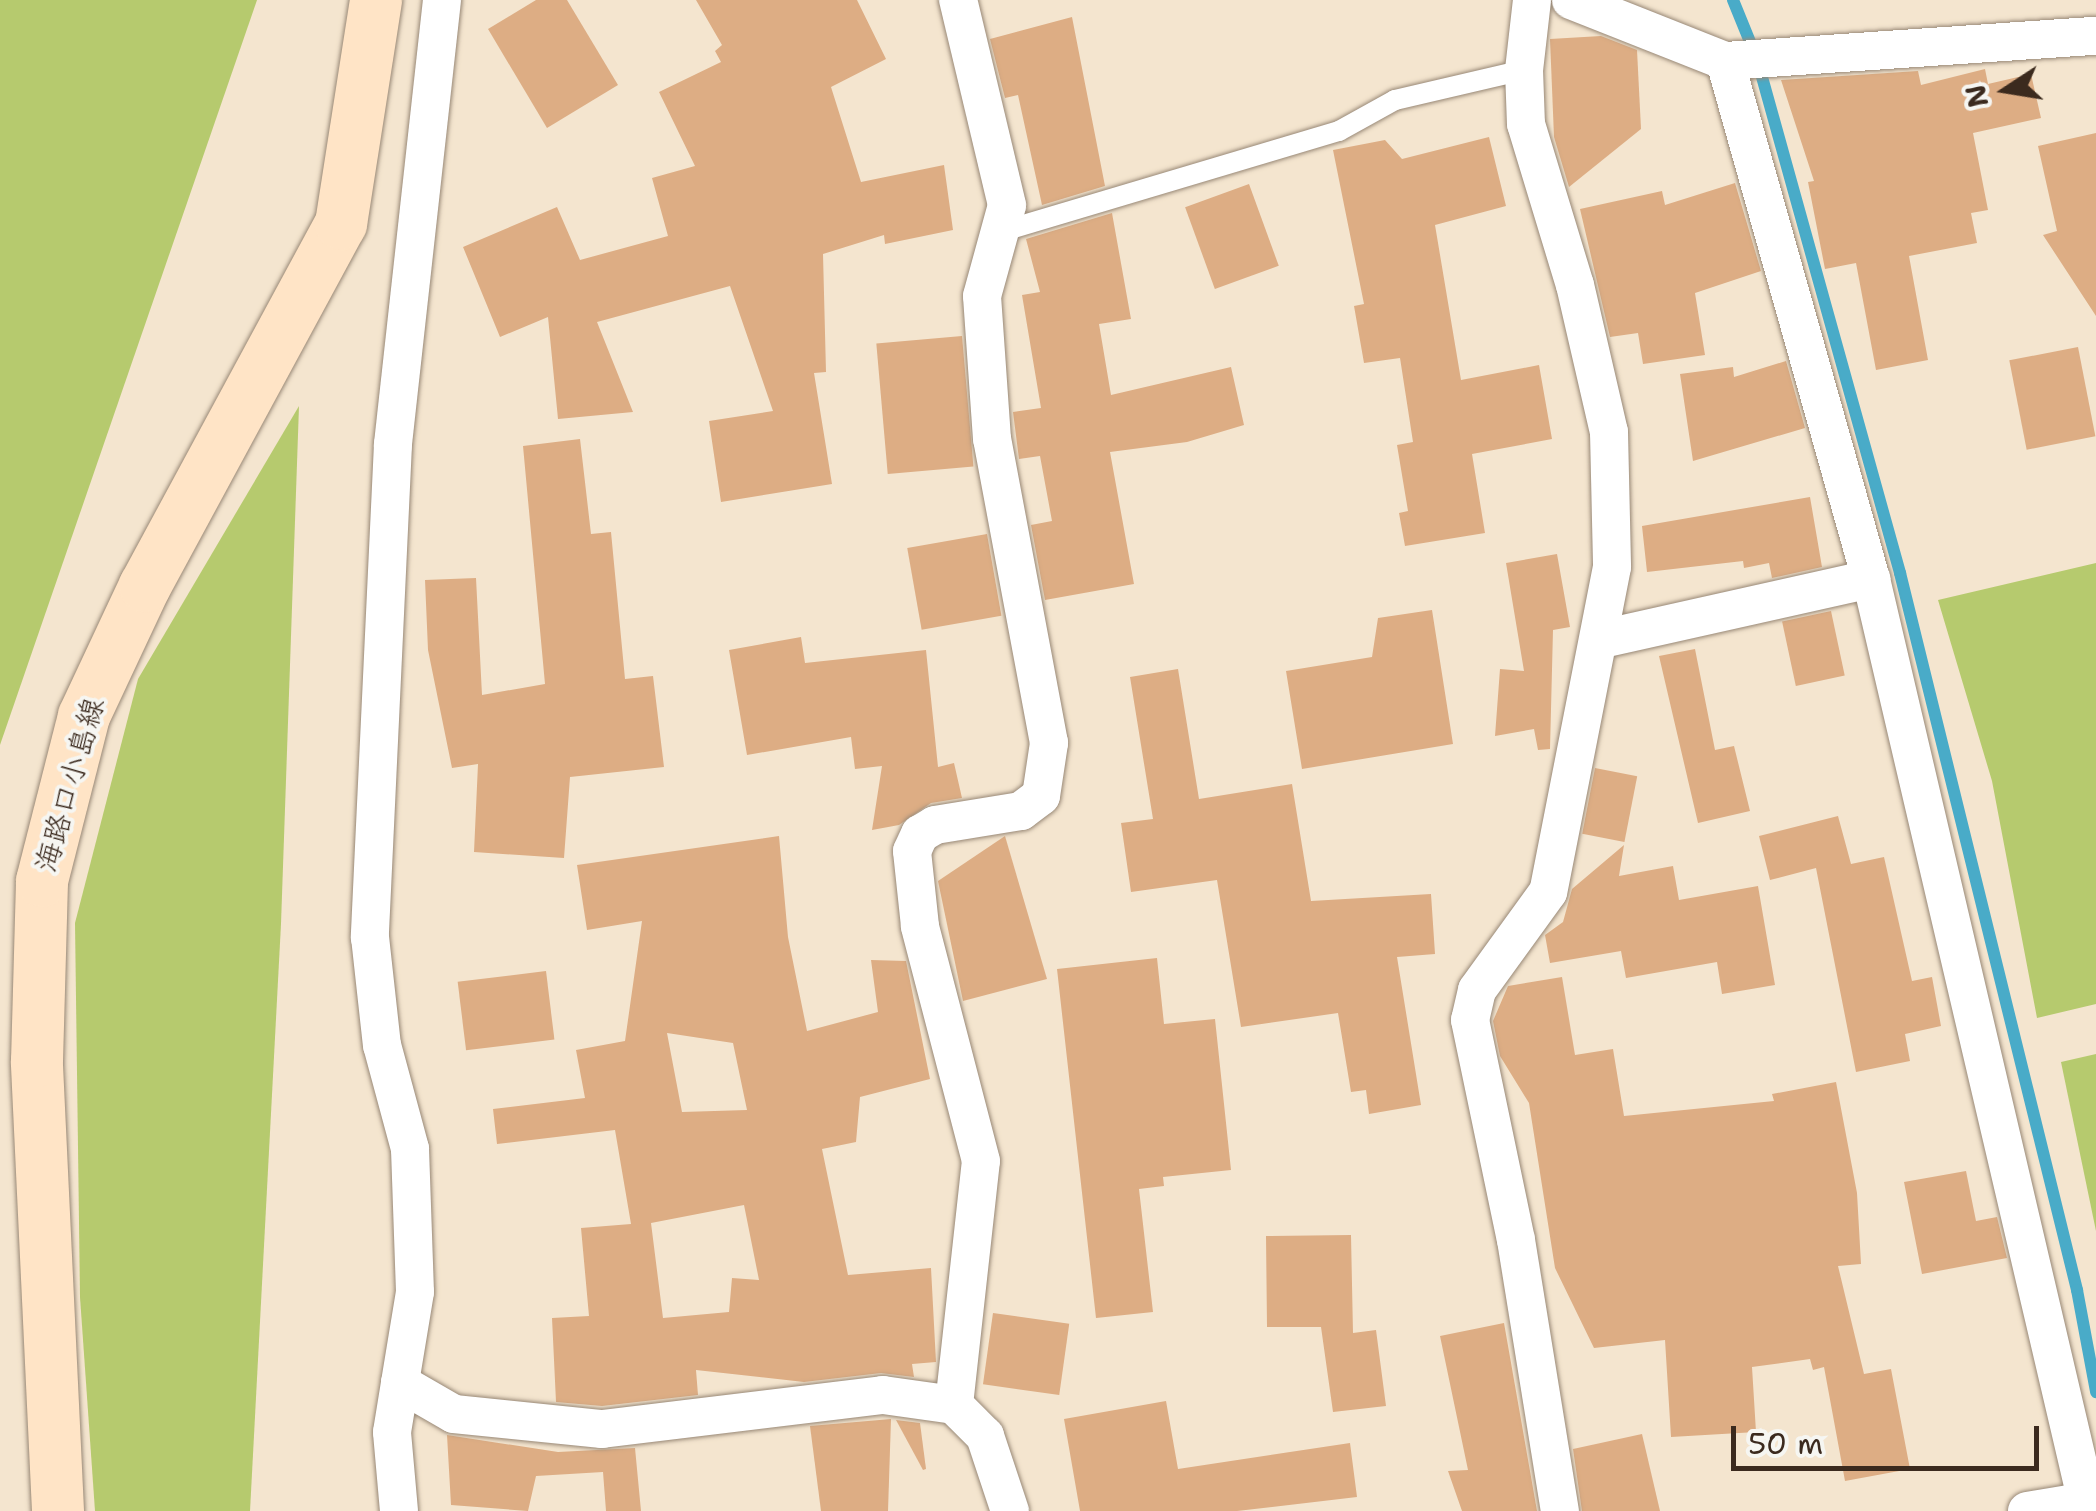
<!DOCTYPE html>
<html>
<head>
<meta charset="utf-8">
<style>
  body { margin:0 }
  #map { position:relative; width:2096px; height:1511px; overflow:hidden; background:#f4e5cf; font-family:"Shantell Sans","Klee One",sans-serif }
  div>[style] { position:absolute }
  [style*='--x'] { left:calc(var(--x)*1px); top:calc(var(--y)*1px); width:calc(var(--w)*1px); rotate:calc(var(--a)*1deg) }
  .green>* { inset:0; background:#b6ca6e }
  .stream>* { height:12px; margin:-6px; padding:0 6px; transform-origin:6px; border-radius:6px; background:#49abc8 }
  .building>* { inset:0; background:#ddad84; transform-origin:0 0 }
  .roads { filter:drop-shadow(0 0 2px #988876) drop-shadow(0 0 2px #988876) }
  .lane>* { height:20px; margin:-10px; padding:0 10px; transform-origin:10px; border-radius:10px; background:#fff }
  .street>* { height:38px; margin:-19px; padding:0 19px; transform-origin:19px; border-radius:19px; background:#fff }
  .secondary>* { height:52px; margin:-26px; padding:0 26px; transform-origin:26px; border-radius:26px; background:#ffe4c6 }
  span { translate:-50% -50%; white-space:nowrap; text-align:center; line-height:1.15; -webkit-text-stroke:8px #f6f6f2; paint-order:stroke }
  .street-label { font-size:30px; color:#3b2a1e }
  .north { position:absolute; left:1956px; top:40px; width:100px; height:100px; -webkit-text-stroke:8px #f6f6f2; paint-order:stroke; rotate:258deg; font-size:28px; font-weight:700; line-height:40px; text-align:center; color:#3b2a1e }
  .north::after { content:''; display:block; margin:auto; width:35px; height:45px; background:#3b2a1e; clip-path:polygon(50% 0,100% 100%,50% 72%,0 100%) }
  .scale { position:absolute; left:1731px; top:1426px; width:308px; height:45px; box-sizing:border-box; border:5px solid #3b2a1e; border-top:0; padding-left:12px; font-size:30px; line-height:35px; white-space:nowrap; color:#3b2a1e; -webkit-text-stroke:8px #f6f6f2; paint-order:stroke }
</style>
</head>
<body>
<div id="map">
  <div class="green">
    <div style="clip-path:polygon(0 0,257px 0,0 745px)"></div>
    <div style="clip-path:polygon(299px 406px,281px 924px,250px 1511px,95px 1511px,80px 1297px,75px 923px,138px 679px)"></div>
    <div style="clip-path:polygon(2096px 563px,2096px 1004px,2037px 1018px,1992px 781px,1938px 600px)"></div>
    <div style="clip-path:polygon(2096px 1054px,2096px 1231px,2061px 1062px)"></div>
  </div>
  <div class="stream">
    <div style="--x:1733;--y:0;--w:64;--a:67.9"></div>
    <div style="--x:1757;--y:59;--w:534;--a:74.45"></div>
    <div style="--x:1900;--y:573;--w:739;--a:76.13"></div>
    <div style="--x:2077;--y:1290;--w:104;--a:79.4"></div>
  </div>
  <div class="building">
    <div style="clip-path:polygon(536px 0,567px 0,618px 85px,547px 128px,488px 29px)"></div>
    <div style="clip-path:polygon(696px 0,857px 0,886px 59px,831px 87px,861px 182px,944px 165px,953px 230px,885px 244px,884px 235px,823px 254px,826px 372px,814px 373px,832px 484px,721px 502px,709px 421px,773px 411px,730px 286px,597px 322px,633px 412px,558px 419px,548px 317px,500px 337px,463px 247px,557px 207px,580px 260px,668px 236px,652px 178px,695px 166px,659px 92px,721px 62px,715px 51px,722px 45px)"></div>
    <div style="clip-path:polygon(1072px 17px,1105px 186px,1042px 205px,1018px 95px,1005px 98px,990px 39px)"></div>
    <div style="clip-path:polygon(1601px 36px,1637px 50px,1641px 129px,1569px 187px,1554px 137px,1550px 39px)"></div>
    <div style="clip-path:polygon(1985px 69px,1988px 84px,2031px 74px,2041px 118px,1973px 133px,1988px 210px,1971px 213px,1977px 243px,1909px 256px,1928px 360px,1876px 370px,1856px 263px,1825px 269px,1808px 182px,1814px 181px,1781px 80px,1918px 71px,1921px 85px)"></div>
    <div style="clip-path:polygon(2096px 133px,2096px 316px,2043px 235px,2057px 231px,2038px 146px)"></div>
    <div style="clip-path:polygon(1489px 137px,1506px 206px,1435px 225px,1461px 380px,1539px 365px,1552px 439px,1472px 454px,1485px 533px,1405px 546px,1399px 513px,1408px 511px,1397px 445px,1413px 442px,1400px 358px,1364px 363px,1354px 306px,1364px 304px,1333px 150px,1385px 140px,1402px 159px)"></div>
    <div style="clip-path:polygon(1735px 183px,1761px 271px,1695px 293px,1705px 355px,1643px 364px,1638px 333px,1610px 337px,1580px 209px,1662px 191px,1665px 205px)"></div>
    <div style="left:1249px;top:184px;width:87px;height:68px;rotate:70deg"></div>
    <div style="clip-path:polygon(1112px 213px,1131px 319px,1099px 324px,1111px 395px,1231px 367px,1244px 425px,1187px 442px,1110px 452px,1134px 584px,1045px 600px,1031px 525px,1052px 521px,1040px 456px,1019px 459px,1013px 412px,1041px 408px,1022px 295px,1040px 292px,1026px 239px)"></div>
    <div style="left:962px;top:336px;width:131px;height:86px;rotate:85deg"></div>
    <div style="left:2078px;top:347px;width:91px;height:70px;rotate:79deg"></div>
    <div style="clip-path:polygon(1786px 361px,1805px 428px,1693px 461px,1680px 374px,1733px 367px,1734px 377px)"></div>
    <div style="clip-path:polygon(580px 439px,591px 534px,611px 532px,625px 679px,653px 676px,664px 767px,570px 777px,564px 858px,474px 852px,478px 764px,452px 768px,428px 650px,425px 580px,476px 578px,482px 695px,545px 684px,523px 446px)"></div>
    <div style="clip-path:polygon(1810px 497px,1822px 567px,1772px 578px,1769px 563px,1744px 568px,1743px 561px,1647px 572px,1642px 526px)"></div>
    <div style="left:987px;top:534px;width:83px;height:81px;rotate:80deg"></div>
    <div style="clip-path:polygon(1557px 554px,1570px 627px,1553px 630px,1550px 749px,1538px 750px,1534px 729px,1495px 736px,1500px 669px,1524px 671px,1506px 563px)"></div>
    <div style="clip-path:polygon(1432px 610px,1453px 744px,1302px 769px,1286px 671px,1372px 657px,1378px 618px)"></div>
    <div style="left:1831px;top:611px;width:66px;height:50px;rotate:78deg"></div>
    <div style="clip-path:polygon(801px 637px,805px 663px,926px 650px,938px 767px,954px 763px,962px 798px,931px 803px,899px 825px,872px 830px,882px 766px,855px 769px,851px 737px,747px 755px,729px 650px)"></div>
    <div style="clip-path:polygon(1695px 649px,1715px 750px,1734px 746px,1750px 811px,1698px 823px,1659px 656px)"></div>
    <div style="clip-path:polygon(1178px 669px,1199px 799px,1292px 784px,1311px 901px,1431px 894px,1435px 954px,1397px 957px,1421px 1105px,1369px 1114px,1366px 1090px,1351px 1092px,1338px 1013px,1241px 1027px,1217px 880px,1131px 892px,1121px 823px,1153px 819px,1130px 677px)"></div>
    <div style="left:1595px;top:768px;width:43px;height:67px;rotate:11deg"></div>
    <div style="clip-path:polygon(1838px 816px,1851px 864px,1884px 857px,1912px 981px,1932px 977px,1941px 1026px,1905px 1034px,1910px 1061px,1856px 1072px,1816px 868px,1770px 880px,1759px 836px)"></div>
    <div style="clip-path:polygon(evenodd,779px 836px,788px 937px,807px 1031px,878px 1012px,871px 960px,906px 961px,930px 1079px,860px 1097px,856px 1142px,822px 1149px,848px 1275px,931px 1268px,936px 1362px,912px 1364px,914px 1377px,881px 1373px,804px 1382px,696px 1370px,698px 1395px,602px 1406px,556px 1402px,552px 1318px,589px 1316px,581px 1228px,631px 1224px,615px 1130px,497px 1144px,493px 1109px,585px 1098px,576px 1050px,625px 1041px,642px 921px,587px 930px,577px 865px,779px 836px,667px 1033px,733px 1043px,747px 1110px,682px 1112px,667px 1033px,779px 836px,744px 1205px,759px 1280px,732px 1278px,729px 1312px,663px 1318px,651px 1223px,744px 1205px)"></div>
    <div style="clip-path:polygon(1005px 836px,1047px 979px,963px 1001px,938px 881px)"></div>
    <div style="clip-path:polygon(1624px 845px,1619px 876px,1673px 866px,1679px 900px,1758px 886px,1775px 985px,1722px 994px,1717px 962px,1626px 978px,1621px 951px,1550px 963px,1545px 935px,1563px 922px,1572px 889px)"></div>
    <div style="clip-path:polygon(1157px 958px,1164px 1024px,1215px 1019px,1231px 1170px,1163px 1177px,1164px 1186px,1139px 1189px,1153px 1312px,1096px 1318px,1057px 969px)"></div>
    <div style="left:546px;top:971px;width:69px;height:89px;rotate:83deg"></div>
    <div style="clip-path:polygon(1562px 977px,1575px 1055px,1613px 1049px,1624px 1116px,1774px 1101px,1772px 1094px,1836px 1082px,1857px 1193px,1861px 1264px,1838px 1266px,1864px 1374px,1891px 1369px,1910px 1469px,1845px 1481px,1824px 1367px,1813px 1370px,1810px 1359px,1752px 1367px,1756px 1432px,1671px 1437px,1665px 1340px,1594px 1348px,1555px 1268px,1529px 1103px,1500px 1056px,1493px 1021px,1508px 986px)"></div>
    <div style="clip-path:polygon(1966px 1171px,1976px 1221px,1997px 1217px,2007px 1258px,1922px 1274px,1904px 1182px)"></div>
    <div style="clip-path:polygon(1351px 1235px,1353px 1333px,1376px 1330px,1386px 1406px,1333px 1412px,1321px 1327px,1267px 1327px,1266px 1236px)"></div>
    <div style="left:993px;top:1313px;width:77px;height:72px;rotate:8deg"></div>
    <div style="clip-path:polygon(1504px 1323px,1537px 1511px,1462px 1511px,1448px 1471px,1468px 1470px,1440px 1336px)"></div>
    <div style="clip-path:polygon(1166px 1401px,1178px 1469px,1350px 1443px,1357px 1497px,1237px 1511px,1080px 1511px,1064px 1419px)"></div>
    <div style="clip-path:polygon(891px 1419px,888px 1511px,821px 1511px,810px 1426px)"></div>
    <div style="clip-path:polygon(896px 1420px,920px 1423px,926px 1469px,923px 1470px)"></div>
    <div style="clip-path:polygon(1642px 1434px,1660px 1511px,1582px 1511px,1573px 1449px)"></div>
    <div style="clip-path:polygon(447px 1435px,558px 1452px,635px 1448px,641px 1511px,606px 1511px,603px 1472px,536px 1476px,528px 1511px,451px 1505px)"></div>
  </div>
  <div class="roads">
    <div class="lane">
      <div style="--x:1000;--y:232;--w:354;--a:-16.6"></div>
      <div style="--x:1339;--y:131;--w:64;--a:-29"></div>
      <div style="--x:1395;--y:100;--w:132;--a:-13.1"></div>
    </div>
    <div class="street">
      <div style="--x:442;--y:0;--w:447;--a:96.3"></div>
      <div style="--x:393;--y:444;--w:494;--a:92.7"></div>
      <div style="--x:370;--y:937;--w:109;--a:83.7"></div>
      <div style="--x:382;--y:1045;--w:108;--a:74.9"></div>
      <div style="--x:410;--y:1149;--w:143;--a:88"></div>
      <div style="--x:415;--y:1292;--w:92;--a:99.4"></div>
      <div style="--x:400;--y:1383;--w:62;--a:29.9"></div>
      <div style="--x:454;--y:1414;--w:149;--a:5.8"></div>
      <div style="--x:602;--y:1429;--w:283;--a:-6.9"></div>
      <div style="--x:883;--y:1395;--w:72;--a:8"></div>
      <div style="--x:954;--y:1405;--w:44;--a:45"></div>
      <div style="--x:985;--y:1436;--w:79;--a:71.6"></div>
      <div style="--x:1532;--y:0;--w:70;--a:96.5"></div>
      <div style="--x:1524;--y:70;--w:54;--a:87.9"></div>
      <div style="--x:1526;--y:124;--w:168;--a:73.1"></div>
      <div style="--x:1575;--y:285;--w:151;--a:77"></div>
      <div style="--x:1609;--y:432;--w:135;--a:88.7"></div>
      <div style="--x:1612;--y:567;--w:331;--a:101.1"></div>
      <div style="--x:1548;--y:892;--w:121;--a:125.9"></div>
      <div style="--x:1477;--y:990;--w:31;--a:103"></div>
      <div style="--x:1470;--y:1020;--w:225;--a:78.2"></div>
      <div style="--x:1516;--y:1240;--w:275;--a:80.8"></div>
      <div style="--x:1571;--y:0;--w:166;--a:21.6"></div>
      <div style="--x:1725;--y:61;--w:372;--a:-3.9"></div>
      <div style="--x:1725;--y:61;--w:538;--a:74.26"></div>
      <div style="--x:1871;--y:579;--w:957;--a:76.83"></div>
      <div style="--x:1602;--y:639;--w:276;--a:-12.6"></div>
      <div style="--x:954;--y:1405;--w:245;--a:-83.7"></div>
      <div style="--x:981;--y:1161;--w:243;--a:-104.6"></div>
      <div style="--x:920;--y:926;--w:75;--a:-96.1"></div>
      <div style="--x:912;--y:851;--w:19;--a:-65"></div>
      <div style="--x:920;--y:834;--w:17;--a:-31"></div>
      <div style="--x:935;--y:825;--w:87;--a:-9.2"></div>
      <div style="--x:1021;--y:811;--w:25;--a:-37"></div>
      <div style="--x:1041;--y:796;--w:54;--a:-81.4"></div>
      <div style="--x:1049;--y:743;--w:309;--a:-100.6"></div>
      <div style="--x:992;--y:439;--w:143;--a:-94"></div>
      <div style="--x:982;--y:296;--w:94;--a:-74.6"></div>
      <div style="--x:1007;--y:205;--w:211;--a:-103.4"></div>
      <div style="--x:399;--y:1511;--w:79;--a:-95.1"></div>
      <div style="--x:392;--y:1432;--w:50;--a:-80.7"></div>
      <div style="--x:2027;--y:1511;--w:61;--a:-9.5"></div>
    </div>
    <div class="secondary">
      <div style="--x:58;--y:1511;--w:450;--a:-92.7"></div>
      <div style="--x:37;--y:1061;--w:180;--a:-88.4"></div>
      <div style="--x:42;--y:881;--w:170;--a:-75.7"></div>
      <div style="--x:84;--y:716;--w:144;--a:-64.9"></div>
      <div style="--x:145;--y:586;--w:412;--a:-61.6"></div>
      <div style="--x:341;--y:224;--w:227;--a:-81.1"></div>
    </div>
  </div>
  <div class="street-label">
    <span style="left:70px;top:785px;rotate:-74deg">海路口小島線</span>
  </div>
  <div class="north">N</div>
  <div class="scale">50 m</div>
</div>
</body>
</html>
